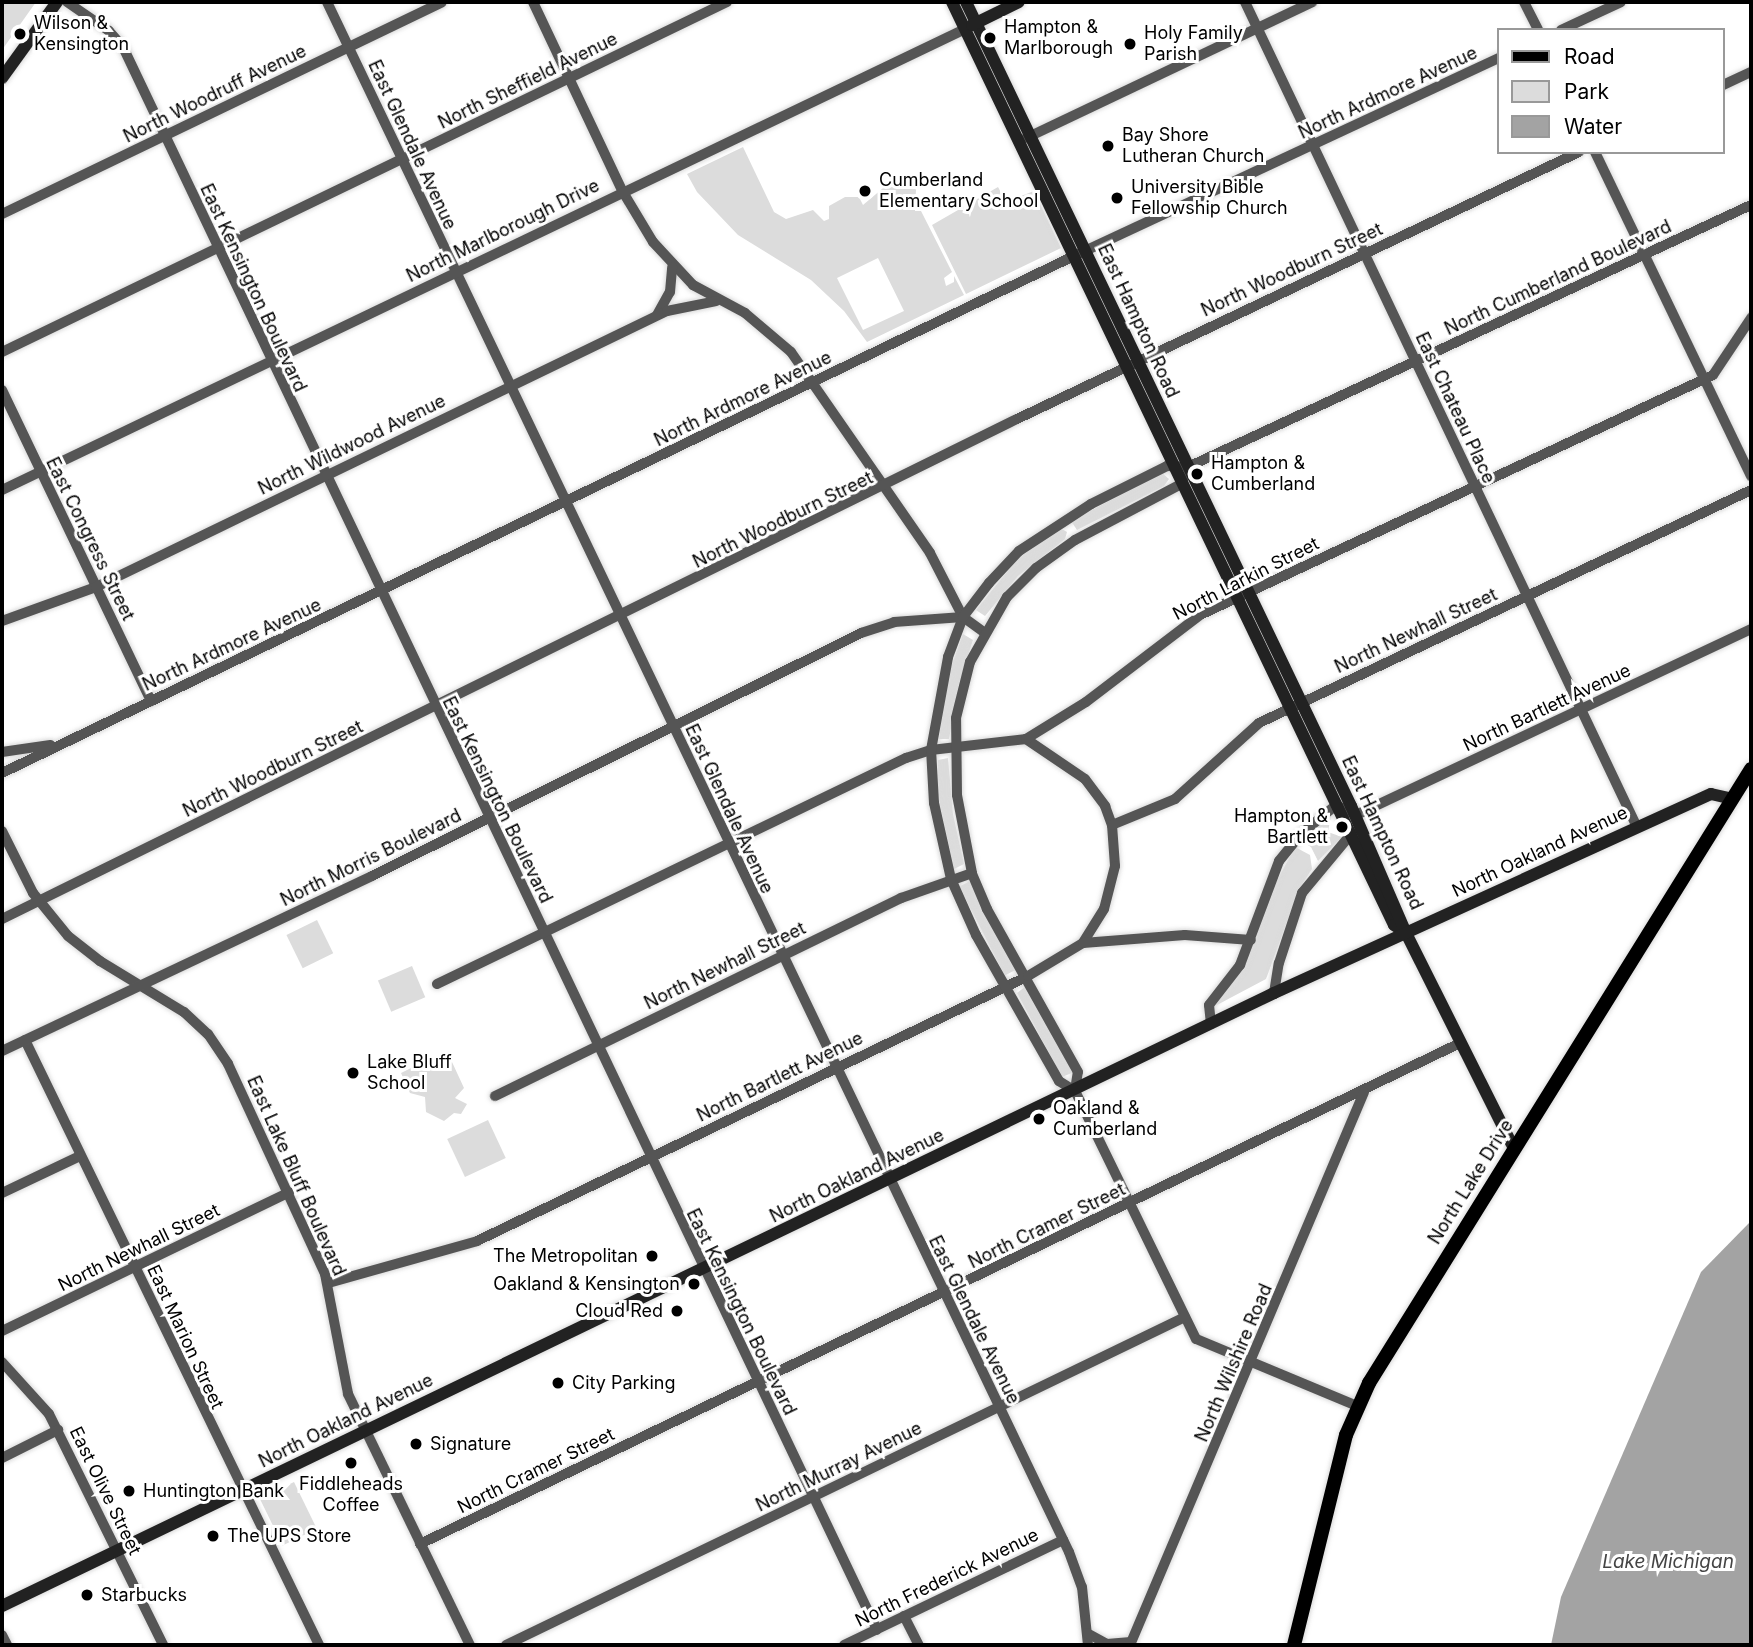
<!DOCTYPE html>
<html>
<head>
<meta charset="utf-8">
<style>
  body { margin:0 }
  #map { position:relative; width:1753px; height:1647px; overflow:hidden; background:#fff; font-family:Inter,sans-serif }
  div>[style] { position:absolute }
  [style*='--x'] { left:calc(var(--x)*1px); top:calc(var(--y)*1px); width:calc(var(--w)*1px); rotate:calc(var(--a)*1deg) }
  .green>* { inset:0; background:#dcdcdc; transform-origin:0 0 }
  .water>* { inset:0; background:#a3a3a3 }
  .roads { filter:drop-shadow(0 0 2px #dbdbdb) drop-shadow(0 0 2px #dbdbdb) }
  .street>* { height:10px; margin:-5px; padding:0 5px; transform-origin:5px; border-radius:5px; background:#555 }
  .secondary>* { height:12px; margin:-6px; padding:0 6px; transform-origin:6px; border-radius:6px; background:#222 }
  .primary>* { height:14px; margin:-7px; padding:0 7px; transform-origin:7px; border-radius:7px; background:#000 }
  .dots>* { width:19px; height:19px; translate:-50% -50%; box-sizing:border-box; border:4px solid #fff; border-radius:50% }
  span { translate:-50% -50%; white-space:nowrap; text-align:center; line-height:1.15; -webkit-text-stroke:6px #fff; paint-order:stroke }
  .poi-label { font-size:18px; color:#000 }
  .left { translate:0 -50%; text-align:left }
  .right { translate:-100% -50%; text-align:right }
  .street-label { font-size:18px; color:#000 }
  .water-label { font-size:19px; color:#444; font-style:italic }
  .frame { position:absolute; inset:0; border:4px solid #000; pointer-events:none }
  .legend { position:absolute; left:1497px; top:28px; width:228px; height:126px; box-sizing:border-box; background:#fff; border:2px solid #999; margin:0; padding:9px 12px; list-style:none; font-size:21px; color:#000 }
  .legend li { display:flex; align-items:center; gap:14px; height:35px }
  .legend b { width:35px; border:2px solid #999 }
</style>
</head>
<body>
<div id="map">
  <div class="green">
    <div style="clip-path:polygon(2px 2px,36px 2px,2px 50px)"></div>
    <div style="clip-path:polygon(evenodd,743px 147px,774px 212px,786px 219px,813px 210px,824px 221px,829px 219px,829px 206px,845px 197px,859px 197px,863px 205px,895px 178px,911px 181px,916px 190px,915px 211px,921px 211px,952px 272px,944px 278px,946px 286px,954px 282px,954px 276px,964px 295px,867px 342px,844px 311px,811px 280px,738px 235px,697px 192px,687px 174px,743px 147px,878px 258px,904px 311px,863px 330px,837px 278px,878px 258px)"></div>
    <div style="clip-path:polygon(998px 187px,1006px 202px,1034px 191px,1061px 248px,966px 294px,932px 225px)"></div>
    <div style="clip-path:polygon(1162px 473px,1169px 479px,1164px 486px,1077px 530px,1071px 521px)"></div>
    <div style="clip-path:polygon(1060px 528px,1067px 532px,1065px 539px,1018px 576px,985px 616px,976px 610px,1019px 557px)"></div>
    <div style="clip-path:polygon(963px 634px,973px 640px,959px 683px,949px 739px,939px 739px,946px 681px)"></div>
    <div style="clip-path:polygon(948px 758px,953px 814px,964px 864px,954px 869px,938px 796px,938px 760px)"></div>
    <div style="clip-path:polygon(1331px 815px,1328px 832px,1342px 837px,1318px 861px,1311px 847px,1301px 841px)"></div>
    <div style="clip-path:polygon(1295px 847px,1310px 855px,1312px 869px,1299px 889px,1266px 979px,1215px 1006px,1247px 959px,1266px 901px)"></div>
    <div style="left:970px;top:881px;width:100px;height:12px;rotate:63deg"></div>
    <div style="left:317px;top:920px;width:37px;height:34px;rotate:64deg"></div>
    <div style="left:412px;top:966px;width:34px;height:37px;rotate:67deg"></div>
    <div style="clip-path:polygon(1026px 986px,1074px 1072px,1062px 1077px,1017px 993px)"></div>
    <div style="clip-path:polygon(427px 1060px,441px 1066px,452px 1062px,464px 1088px,455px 1098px,467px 1104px,461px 1114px,454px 1113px,444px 1121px,426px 1112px,425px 1097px,410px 1093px,401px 1073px)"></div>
    <div style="left:488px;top:1120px;width:42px;height:45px;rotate:65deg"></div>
    <div style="left:294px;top:1482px;width:52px;height:38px;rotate:64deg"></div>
  </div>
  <div class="water">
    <div style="clip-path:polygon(1751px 1221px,1751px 1645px,1551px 1645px,1561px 1597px,1701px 1272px)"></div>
  </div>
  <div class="roads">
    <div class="street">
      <div style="--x:67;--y:2;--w:51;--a:34.6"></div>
      <div style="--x:109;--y:31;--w:21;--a:49"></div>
      <div style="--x:123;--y:47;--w:1753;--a:64.53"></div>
      <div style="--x:327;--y:2;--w:1718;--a:64.42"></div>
      <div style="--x:1069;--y:1552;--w:37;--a:70"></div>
      <div style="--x:1082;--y:1587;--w:58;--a:84.1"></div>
      <div style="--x:533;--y:2;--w:210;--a:64.7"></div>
      <div style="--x:623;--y:192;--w:58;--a:59"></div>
      <div style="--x:653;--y:242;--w:59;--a:47.1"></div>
      <div style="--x:693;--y:285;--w:59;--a:28.3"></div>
      <div style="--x:745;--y:313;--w:60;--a:40.3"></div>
      <div style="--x:791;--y:352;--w:244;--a:55.3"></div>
      <div style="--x:930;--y:553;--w:72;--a:62.7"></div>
      <div style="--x:1245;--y:2;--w:913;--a:64.59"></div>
      <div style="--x:1524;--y:2;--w:31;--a:63"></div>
      <div style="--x:1561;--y:30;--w:66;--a:-25"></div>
      <div style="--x:1723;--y:85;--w:31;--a:-25"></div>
      <div style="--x:1026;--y:138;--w:317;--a:-25.4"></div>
      <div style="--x:1595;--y:152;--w:360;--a:64.3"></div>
      <div style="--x:2;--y:214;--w:488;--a:-25.7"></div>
      <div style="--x:657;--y:315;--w:26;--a:-61"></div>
      <div style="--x:670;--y:292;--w:25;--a:-85"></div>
      <div style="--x:2;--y:352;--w:805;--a:-25.77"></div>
      <div style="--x:2;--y:390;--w:345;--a:64.4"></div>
      <div style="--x:2;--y:490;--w:1068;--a:-25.58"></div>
      <div style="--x:2;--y:621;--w:100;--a:-19.9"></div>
      <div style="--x:96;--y:587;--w:634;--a:-25.8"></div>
      <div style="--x:667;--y:311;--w:50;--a:-11.5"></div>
      <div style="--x:1026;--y:739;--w:71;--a:34.1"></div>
      <div style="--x:1085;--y:779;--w:34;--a:53"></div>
      <div style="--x:1105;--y:806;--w:20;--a:70"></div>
      <div style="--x:1112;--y:825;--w:41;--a:85.8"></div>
      <div style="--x:1115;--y:866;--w:44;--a:104.3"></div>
      <div style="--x:1104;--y:909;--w:40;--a:122"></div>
      <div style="--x:2;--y:752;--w:49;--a:-8.3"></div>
      <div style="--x:2;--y:773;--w:1190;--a:-25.75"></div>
      <div style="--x:1074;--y:256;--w:469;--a:-25"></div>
      <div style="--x:1356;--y:815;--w:437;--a:-25.2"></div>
      <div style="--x:1112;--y:825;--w:68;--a:-22.4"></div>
      <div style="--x:1175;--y:799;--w:113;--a:-42.1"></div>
      <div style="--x:1259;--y:723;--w:544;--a:-25.34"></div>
      <div style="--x:2;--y:831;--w:69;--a:63.4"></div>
      <div style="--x:33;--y:893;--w:55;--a:50.9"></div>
      <div style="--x:68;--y:936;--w:41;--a:38"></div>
      <div style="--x:100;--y:961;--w:98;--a:31.3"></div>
      <div style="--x:184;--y:1012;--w:33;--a:43"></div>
      <div style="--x:208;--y:1034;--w:36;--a:56"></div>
      <div style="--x:228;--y:1064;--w:231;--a:65.2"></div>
      <div style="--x:325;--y:1274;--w:122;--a:79.1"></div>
      <div style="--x:348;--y:1394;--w:279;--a:64.1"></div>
      <div style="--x:2;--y:919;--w:1131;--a:-26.23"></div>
      <div style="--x:1017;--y:419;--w:622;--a:-25.41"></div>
      <div style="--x:437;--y:984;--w:521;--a:-25.73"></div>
      <div style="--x:906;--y:758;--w:26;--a:-18"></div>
      <div style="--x:931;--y:750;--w:96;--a:-6.6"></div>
      <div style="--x:1026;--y:739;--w:70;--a:-31.7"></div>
      <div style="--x:1086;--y:702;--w:143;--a:-37.3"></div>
      <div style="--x:1200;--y:615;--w:566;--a:-25.07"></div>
      <div style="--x:1713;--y:375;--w:69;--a:-56.3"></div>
      <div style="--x:1274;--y:993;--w:30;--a:-81"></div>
      <div style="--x:1279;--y:963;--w:74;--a:-71.8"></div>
      <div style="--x:1302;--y:893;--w:78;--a:-50.2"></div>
      <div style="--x:1211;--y:1024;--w:19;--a:-96"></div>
      <div style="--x:1209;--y:1005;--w:51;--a:-52.2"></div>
      <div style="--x:1240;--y:965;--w:111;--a:-69.4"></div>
      <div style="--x:1279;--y:861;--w:35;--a:-51"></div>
      <div style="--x:1301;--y:834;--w:45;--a:-39.6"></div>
      <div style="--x:1336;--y:805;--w:22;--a:27"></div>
      <div style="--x:25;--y:1040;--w:673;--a:64.08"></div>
      <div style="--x:2;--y:1051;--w:409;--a:-25.3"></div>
      <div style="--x:372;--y:876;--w:546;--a:-26.42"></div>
      <div style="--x:861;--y:633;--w:35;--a:-18"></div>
      <div style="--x:894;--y:622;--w:69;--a:-4.1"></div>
      <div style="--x:963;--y:617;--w:26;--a:36"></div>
      <div style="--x:1075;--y:1090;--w:18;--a:-81"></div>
      <div style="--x:1078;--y:1072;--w:187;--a:-119.2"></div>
      <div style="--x:987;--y:909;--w:39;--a:-113"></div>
      <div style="--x:972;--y:873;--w:79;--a:-100.9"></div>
      <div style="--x:957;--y:795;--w:77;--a:-90.7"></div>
      <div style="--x:956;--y:718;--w:58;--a:-76"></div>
      <div style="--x:970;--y:662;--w:75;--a:-60.4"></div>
      <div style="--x:1007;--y:597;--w:41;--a:-45"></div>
      <div style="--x:1036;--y:568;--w:48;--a:-35.7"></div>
      <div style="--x:1075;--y:540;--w:120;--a:-27.8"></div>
      <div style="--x:1181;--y:484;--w:8;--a:-67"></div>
      <div style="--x:495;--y:1096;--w:452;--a:-26"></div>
      <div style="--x:901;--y:898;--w:75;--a:-19.4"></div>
      <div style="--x:2;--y:1193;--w:86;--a:-25.4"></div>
      <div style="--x:328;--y:1283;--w:155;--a:-15.7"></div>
      <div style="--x:477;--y:1241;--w:611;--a:-25.68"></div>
      <div style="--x:1028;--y:976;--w:64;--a:-31"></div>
      <div style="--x:1083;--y:943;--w:102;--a:-4.5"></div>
      <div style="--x:1185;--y:935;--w:66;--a:4.3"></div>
      <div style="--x:2;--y:1331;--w:319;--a:-25.8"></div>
      <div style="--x:2;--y:1362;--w:70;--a:47.9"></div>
      <div style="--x:49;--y:1414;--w:258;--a:63.7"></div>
      <div style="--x:1357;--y:1406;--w:174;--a:-157.4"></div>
      <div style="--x:1196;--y:1339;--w:276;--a:-116"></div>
      <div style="--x:1075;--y:1091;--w:19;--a:-148"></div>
      <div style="--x:1059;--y:1081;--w:168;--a:-119.6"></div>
      <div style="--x:976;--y:935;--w:61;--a:-114.1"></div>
      <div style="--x:951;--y:879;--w:78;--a:-102.6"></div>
      <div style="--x:934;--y:803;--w:53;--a:-93.2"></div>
      <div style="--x:931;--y:750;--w:95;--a:-79.6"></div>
      <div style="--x:948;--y:657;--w:43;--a:-69.4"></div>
      <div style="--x:963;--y:617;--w:43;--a:-52.6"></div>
      <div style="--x:989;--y:583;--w:44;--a:-46.8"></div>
      <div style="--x:1019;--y:551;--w:86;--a:-33.1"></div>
      <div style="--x:1091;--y:504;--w:85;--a:-26.6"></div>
      <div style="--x:1167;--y:466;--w:21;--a:3"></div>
      <div style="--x:1188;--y:467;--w:621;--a:-24.96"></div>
      <div style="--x:2;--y:1458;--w:63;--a:-26.6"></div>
      <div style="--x:420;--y:1544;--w:1154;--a:-25.72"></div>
      <div style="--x:904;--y:1616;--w:33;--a:63"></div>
      <div style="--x:1087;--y:1633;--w:23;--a:29"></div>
      <div style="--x:1107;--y:1644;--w:24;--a:-5"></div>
      <div style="--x:2;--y:1635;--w:11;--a:63"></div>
      <div style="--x:506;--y:1645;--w:754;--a:-25.78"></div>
      <div style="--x:844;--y:1645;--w:243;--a:-25.6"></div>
      <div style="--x:1130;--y:1645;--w:600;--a:-67.06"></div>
    </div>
    <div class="secondary">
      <div style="--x:952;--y:2;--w:1023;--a:64.41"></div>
      <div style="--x:1394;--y:925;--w:14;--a:34"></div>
      <div style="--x:966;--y:2;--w:891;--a:64.41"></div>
      <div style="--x:1351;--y:806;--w:138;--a:66.6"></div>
      <div style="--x:1406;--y:933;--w:241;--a:63.4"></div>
      <div style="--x:972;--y:25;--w:52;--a:-26.1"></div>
      <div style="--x:2;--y:78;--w:94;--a:-54.1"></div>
      <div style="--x:2;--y:1606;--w:1412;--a:-25.73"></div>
      <div style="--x:1274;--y:993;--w:480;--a:-24.5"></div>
      <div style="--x:1711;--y:794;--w:22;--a:13"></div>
    </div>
    <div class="primary">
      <div style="--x:1294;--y:1645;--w:216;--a:-76.1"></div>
      <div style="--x:1346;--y:1435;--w:57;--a:-66.1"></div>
      <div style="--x:1369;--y:1383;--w:723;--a:-58.11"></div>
    </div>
  </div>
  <div class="dots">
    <div style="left:20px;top:34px;background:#000"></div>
    <div style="left:990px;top:38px;background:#000"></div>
    <div style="left:1130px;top:44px;background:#000"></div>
    <div style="left:1108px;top:146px;background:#000"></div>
    <div style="left:865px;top:191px;background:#000"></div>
    <div style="left:1117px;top:198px;background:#000"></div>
    <div style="left:1197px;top:474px;background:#000"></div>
    <div style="left:1342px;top:827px;background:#000"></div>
    <div style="left:353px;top:1073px;background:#000"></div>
    <div style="left:1039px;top:1119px;background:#000"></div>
    <div style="left:652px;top:1256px;background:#000"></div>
    <div style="left:694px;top:1284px;background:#000"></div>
    <div style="left:677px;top:1311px;background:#000"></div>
    <div style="left:558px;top:1383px;background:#000"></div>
    <div style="left:416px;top:1444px;background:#000"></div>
    <div style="left:351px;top:1463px;background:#000"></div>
    <div style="left:129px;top:1491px;background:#000"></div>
    <div style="left:213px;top:1536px;background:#000"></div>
    <div style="left:87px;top:1595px;background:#000"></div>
  </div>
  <div class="poi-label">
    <span class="left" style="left:34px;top:34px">Wilson &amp;<br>Kensington</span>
    <span class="left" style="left:1004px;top:38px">Hampton &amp;<br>Marlborough</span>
    <span class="left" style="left:1144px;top:44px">Holy Family<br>Parish</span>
    <span class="left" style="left:1122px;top:146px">Bay Shore<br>Lutheran Church</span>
    <span class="left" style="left:879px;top:191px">Cumberland<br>Elementary School</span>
    <span class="left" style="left:1131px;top:198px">University Bible<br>Fellowship Church</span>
    <span class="left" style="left:1211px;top:474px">Hampton &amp;<br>Cumberland</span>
    <span class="right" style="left:1328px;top:827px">Hampton &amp;<br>Bartlett</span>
    <span class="left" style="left:367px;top:1073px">Lake Bluff<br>School</span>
    <span class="left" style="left:1053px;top:1119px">Oakland &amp;<br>Cumberland</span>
    <span class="right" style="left:638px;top:1256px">The Metropolitan</span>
    <span class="right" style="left:680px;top:1284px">Oakland &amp; Kensington</span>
    <span class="right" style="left:663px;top:1311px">Cloud Red</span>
    <span class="left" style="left:572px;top:1383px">City Parking</span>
    <span class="left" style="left:430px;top:1444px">Signature</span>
    <span style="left:351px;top:1495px">Fiddleheads<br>Coffee</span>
    <span class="left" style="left:143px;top:1491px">Huntington Bank</span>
    <span class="left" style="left:227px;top:1536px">The UPS Store</span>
    <span class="left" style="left:101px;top:1595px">Starbucks</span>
  </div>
  <div class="street-label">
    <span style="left:528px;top:81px;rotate:-26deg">North Sheffield Avenue</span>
    <span style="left:1388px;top:93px;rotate:-25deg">North Ardmore Avenue</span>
    <span style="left:215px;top:94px;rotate:-26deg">North Woodruff Avenue</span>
    <span style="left:412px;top:145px;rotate:65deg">East Glendale Avenue</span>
    <span style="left:503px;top:231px;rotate:-26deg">North Marlborough Drive</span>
    <span style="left:1292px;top:270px;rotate:-25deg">North Woodburn Street</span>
    <span style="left:1558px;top:278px;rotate:-25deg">North Cumberland Boulevard</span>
    <span style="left:253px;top:288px;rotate:65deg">East Kensington Boulevard</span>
    <span style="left:1138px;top:321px;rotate:65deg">East Hampton Road</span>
    <span style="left:743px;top:399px;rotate:-26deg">North Ardmore Avenue</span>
    <span style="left:1455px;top:408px;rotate:65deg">East Chateau Place</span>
    <span style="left:352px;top:445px;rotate:-26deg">North Wildwood Avenue</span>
    <span style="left:783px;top:520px;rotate:-26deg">North Woodburn Street</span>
    <span style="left:90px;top:539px;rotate:64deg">East Congress Street</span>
    <span style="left:1246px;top:579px;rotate:-27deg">North Larkin Street</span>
    <span style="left:1416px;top:631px;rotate:-25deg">North Newhall Street</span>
    <span style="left:232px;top:645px;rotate:-25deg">North Ardmore Avenue</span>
    <span style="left:1547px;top:708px;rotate:-25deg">North Bartlett Avenue</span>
    <span style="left:273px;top:769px;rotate:-26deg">North Woodburn Street</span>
    <span style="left:497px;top:800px;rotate:64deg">East Kensington Boulevard</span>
    <span style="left:729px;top:809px;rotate:65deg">East Glendale Avenue</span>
    <span style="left:1382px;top:833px;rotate:65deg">East Hampton Road</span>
    <span style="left:1540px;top:852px;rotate:-25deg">North Oakland Avenue</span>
    <span style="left:371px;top:858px;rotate:-26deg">North Morris Boulevard</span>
    <span style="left:725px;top:966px;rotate:-26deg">North Newhall Street</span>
    <span style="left:780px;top:1077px;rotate:-26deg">North Bartlett Avenue</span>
    <span style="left:296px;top:1176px;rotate:66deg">East Lake Bluff Boulevard</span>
    <span style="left:857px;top:1176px;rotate:-26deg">North Oakland Avenue</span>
    <span style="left:1471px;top:1182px;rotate:-58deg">North Lake Drive</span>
    <span style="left:1047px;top:1226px;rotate:-26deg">North Cramer Street</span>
    <span style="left:139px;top:1248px;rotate:-26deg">North Newhall Street</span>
    <span style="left:741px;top:1312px;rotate:64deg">East Kensington Boulevard</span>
    <span style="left:974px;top:1320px;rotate:64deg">East Glendale Avenue</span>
    <span style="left:185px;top:1337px;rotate:65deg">East Marion Street</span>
    <span style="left:1234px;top:1363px;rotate:-67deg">North Wilshire Road</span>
    <span style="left:346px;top:1421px;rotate:-26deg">North Oakland Avenue</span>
    <span style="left:839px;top:1467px;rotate:-26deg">North Murray Avenue</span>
    <span style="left:536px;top:1471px;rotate:-26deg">North Cramer Street</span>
    <span style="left:105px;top:1491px;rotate:64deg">East Olive Street</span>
    <span style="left:947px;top:1578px;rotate:-26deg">North Frederick Avenue</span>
  </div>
  <div class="water-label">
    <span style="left:1668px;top:1562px">Lake Michigan</span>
  </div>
  <div class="frame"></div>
  <ul class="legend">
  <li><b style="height:9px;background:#000"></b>Road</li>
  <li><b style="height:19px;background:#dcdcdc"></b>Park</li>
  <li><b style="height:19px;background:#a3a3a3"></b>Water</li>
  </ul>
</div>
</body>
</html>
